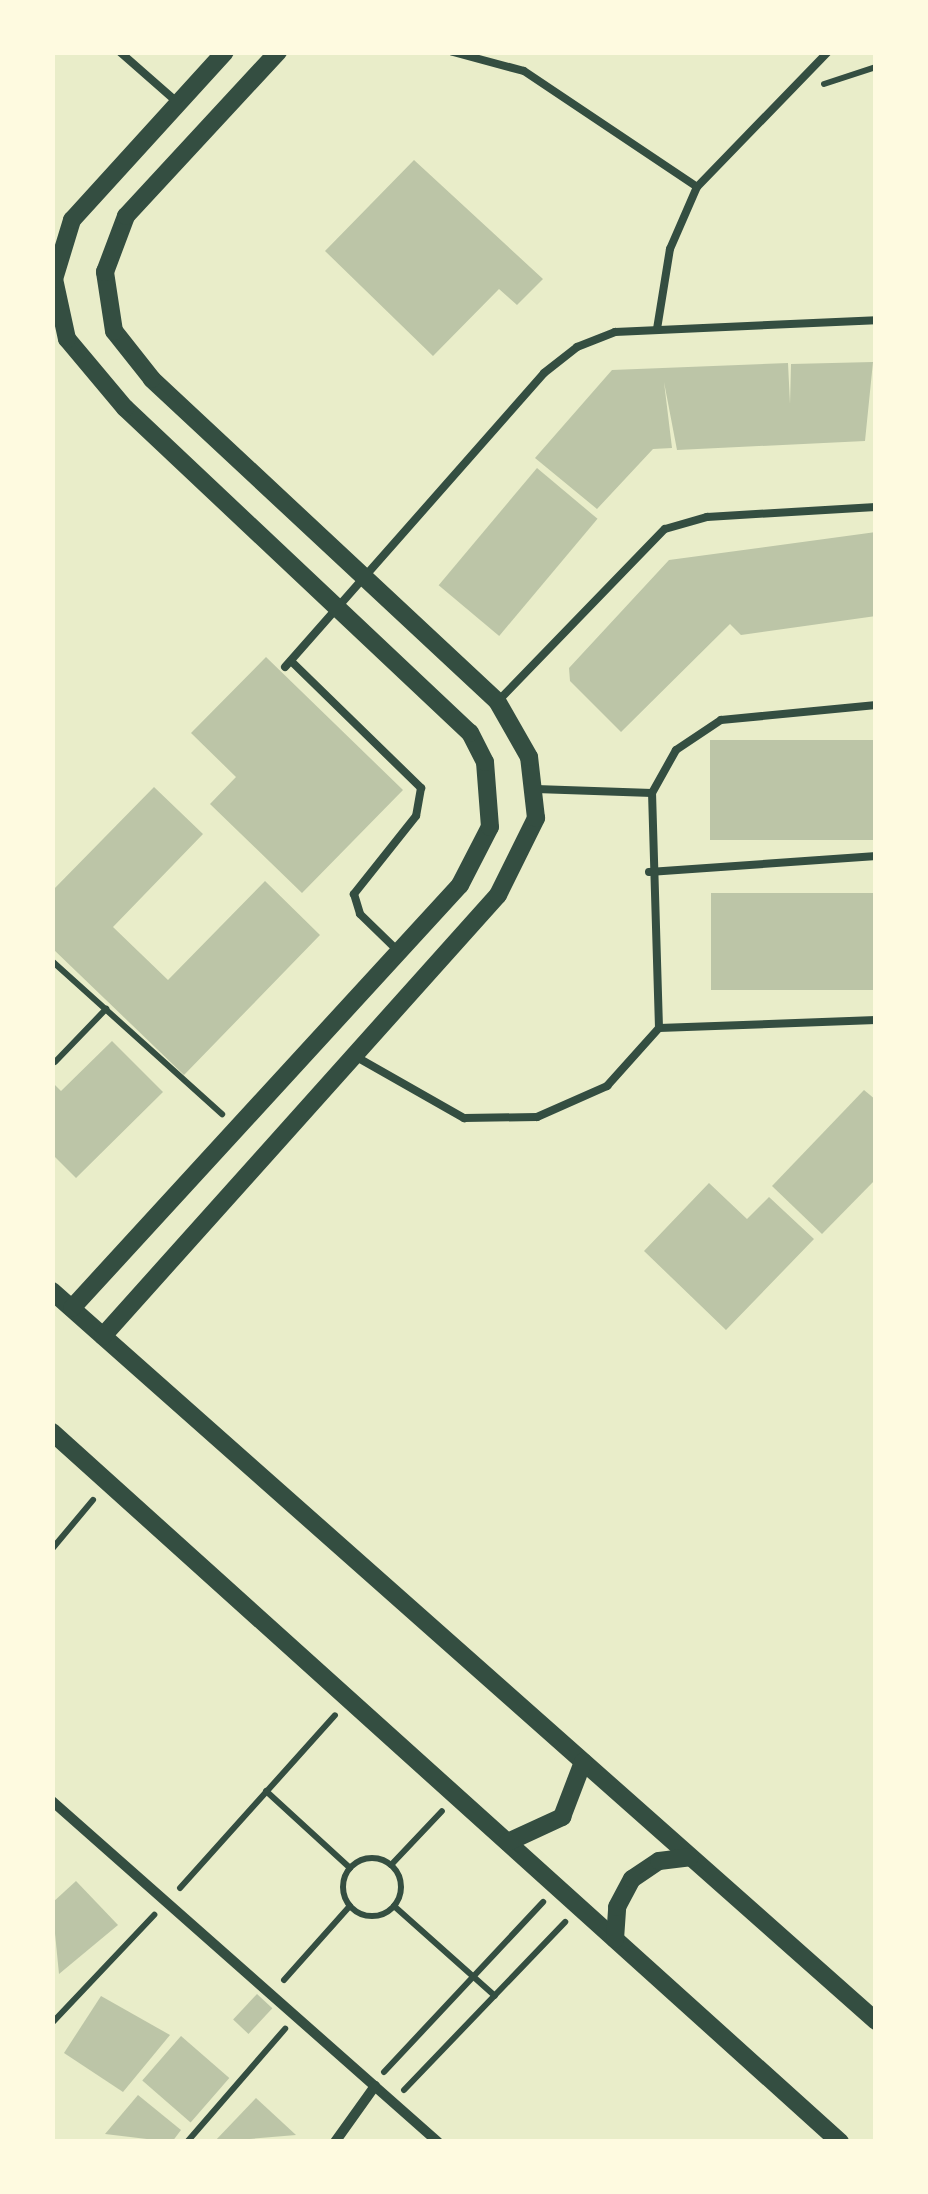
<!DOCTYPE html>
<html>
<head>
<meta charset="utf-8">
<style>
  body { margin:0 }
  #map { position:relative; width:928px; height:2194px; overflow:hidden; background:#e9edc9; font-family:"Source Sans 3",sans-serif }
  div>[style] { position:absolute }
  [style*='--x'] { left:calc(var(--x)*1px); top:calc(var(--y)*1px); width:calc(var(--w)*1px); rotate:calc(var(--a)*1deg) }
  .building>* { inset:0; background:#bcc5a7; transform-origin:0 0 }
  .path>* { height:6px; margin:-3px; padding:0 3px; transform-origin:3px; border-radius:3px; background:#344e41 }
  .path>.ring { margin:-3px; padding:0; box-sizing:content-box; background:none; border:6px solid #344e41; border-radius:50% }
  .service>* { height:8px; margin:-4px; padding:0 4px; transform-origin:4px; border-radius:4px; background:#344e41 }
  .minor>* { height:10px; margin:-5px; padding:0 5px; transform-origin:5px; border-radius:5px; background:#344e41 }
  .tertiary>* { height:18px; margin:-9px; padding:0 9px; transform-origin:9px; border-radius:9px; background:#344e41 }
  span { translate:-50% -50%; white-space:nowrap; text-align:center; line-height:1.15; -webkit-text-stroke:9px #fefae0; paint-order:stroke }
  .frame { position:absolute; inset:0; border:55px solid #fefae0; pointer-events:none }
</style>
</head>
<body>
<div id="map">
  <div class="building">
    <div style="clip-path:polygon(414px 160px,543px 279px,517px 305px,499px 289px,433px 356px,325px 251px)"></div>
    <div style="clip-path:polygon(873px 362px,865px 441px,677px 450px,664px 382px,672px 448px,653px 449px,597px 509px,535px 458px,612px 370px,788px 363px,790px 404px,791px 364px)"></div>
    <div style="left:537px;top:468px;width:79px;height:153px;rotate:40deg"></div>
    <div style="clip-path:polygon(876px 532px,876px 616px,741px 635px,730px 624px,621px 732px,570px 681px,569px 668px,669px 560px)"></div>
    <div style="clip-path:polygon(266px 657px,403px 790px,302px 893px,210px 804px,236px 777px,191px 733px)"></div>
    <div style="left:876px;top:740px;width:100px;height:166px;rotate:90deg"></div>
    <div style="clip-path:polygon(154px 787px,203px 834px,113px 927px,168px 980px,265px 881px,320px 935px,184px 1075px,52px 948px,52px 891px)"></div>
    <div style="left:876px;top:893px;width:97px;height:165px;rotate:90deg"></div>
    <div style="clip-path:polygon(112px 1041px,163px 1092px,76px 1178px,52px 1154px,52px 1082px,61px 1091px)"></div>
    <div style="clip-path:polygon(864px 1090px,876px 1100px,876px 1179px,822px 1234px,772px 1186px)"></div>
    <div style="clip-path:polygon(709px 1183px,747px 1219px,769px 1197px,814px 1239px,726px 1330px,644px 1251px)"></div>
    <div style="clip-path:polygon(76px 1881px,118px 1925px,59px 1974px,52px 1903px)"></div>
    <div style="left:257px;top:1994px;width:21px;height:35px;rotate:43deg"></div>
    <div style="clip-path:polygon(101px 1996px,170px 2035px,123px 2092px,64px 2053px)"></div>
    <div style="left:181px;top:2036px;width:64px;height:59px;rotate:41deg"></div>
    <div style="clip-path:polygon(138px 2095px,181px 2130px,172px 2142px,105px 2134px)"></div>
    <div style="clip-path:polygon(256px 2098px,296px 2135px,214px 2142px)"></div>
  </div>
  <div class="path">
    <div style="--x:824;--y:84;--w:55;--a:-18.1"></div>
    <div style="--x:52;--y:961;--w:229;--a:42"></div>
    <div style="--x:55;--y:1062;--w:74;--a:-46.1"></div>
    <div style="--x:52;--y:1549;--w:64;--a:-50.1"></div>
    <div style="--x:266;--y:1791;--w:114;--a:42.5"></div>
    <div class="ring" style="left:343px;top:1858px;width:52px;height:52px"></div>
    <div style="--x:391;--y:1865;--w:74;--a:-46.6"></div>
    <div style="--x:180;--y:1888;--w:232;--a:-48.1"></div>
    <div style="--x:394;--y:1906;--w:135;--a:41.7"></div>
    <div style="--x:284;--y:1980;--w:99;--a:-48.3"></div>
    <div style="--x:52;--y:2023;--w:149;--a:-46.6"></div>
    <div style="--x:384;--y:2072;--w:233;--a:-46.9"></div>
    <div style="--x:404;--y:2090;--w:233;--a:-46.2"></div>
    <div style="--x:187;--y:2142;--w:150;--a:-49.1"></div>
  </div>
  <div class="service">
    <div style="--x:120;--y:52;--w:77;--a:41.3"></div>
    <div style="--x:453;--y:52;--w:73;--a:15"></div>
    <div style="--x:524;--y:71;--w:208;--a:33.8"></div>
    <div style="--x:657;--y:329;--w:81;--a:-80.8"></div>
    <div style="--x:670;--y:249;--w:68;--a:-66.5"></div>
    <div style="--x:697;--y:187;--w:188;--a:-45.9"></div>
    <div style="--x:291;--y:661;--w:182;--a:44.3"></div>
    <div style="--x:421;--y:788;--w:28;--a:100"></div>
    <div style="--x:416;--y:816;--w:100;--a:128.5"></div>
    <div style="--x:354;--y:894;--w:21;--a:73"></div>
    <div style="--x:360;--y:914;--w:52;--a:44.2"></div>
    <div style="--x:285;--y:667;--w:392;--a:-48.6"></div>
    <div style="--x:544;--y:373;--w:42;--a:-38.2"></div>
    <div style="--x:577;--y:347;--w:41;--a:-21.5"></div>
    <div style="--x:615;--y:332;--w:261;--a:-2.6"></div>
    <div style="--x:499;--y:700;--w:238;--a:-45.9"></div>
    <div style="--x:665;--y:529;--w:44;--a:-15.9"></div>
    <div style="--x:707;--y:517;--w:169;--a:-3.4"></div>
    <div style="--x:536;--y:789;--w:116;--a:2"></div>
    <div style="--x:649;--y:872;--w:228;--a:-4"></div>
    <div style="--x:659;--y:1028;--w:217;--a:-2.1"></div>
    <div style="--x:353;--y:1055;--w:128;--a:29.6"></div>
    <div style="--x:464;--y:1118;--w:73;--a:-0.8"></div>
    <div style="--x:537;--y:1117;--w:77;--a:-23.9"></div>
    <div style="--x:607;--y:1086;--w:78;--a:-48.1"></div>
    <div style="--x:659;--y:1028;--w:235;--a:-91.7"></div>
    <div style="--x:652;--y:793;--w:49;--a:-60.8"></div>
    <div style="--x:676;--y:750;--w:54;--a:-33.7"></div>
    <div style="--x:721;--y:720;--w:156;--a:-5.5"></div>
  </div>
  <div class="minor">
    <div style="--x:52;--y:1801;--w:515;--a:41.46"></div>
    <div style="--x:335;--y:2142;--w:69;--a:-54.5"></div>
  </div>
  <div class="tertiary">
    <div style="--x:52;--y:1291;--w:1101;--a:41.54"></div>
    <div style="--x:72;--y:1308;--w:574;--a:-47.47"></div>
    <div style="--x:460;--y:885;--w:65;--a:-62.7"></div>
    <div style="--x:490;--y:827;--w:65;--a:-94.4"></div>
    <div style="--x:485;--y:762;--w:33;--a:-117"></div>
    <div style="--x:470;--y:733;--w:474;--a:-136.7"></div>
    <div style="--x:125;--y:408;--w:90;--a:-130"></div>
    <div style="--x:67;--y:339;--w:61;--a:-102.2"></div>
    <div style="--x:54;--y:279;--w:62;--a:-73"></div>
    <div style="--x:72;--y:220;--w:227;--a:-47.7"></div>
    <div style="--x:103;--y:1336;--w:592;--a:-48.15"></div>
    <div style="--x:498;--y:895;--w:86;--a:-63.7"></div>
    <div style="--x:536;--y:818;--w:61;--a:-96.5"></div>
    <div style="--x:529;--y:757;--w:64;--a:-119.7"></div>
    <div style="--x:497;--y:701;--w:472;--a:-137"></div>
    <div style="--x:152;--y:379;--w:61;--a:-128.4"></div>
    <div style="--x:114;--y:331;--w:60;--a:-98.7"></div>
    <div style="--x:105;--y:272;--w:60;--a:-69.4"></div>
    <div style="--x:126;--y:216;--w:224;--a:-47.2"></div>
    <div style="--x:52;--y:1432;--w:1061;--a:42.02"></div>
    <div style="--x:508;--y:1842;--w:60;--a:-24.8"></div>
    <div style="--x:562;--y:1817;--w:59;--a:-69.1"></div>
    <div style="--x:615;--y:1939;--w:32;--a:-86"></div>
    <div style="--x:617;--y:1907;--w:32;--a:-62"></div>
    <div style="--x:632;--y:1879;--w:32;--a:-34"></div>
    <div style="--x:659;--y:1861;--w:31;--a:-7"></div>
  </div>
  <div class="frame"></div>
</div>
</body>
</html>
